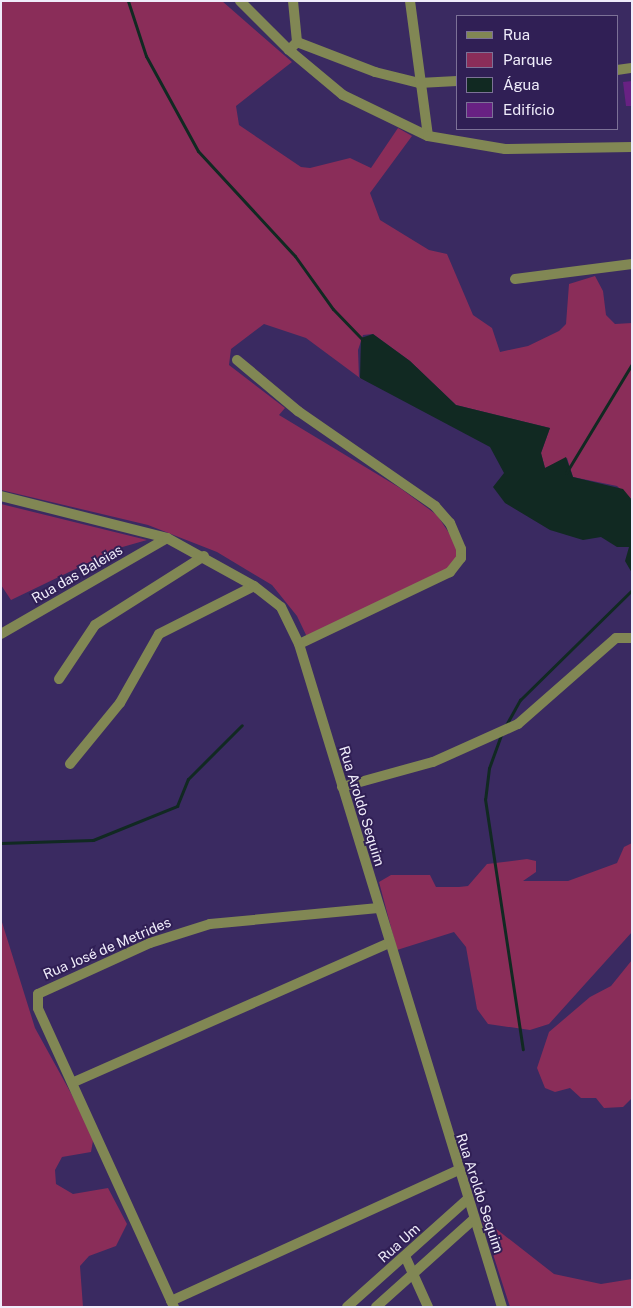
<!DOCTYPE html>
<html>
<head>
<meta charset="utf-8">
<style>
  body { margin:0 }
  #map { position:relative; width:633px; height:1308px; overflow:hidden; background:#3a2a61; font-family:"Public Sans",sans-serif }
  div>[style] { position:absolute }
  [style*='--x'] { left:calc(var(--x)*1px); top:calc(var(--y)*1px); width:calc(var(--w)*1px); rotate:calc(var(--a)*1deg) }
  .green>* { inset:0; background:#8a2d59 }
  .water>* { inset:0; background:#112922 }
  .stream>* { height:3px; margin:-1.5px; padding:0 1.5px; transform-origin:1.5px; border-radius:1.5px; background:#112922 }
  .building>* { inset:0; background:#682183 }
  .minor>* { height:10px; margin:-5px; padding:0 5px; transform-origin:5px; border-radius:5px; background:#818754 }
  .tertiary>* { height:10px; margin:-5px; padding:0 5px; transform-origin:5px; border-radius:5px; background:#818754 }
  span { translate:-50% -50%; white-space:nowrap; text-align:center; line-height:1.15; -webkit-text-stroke:4px #301f55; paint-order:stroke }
  .street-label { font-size:14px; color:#efecfa }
  .frame { position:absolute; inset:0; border:2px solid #efecfa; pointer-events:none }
  .legend { position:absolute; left:456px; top:15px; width:162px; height:115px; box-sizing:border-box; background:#301f55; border:1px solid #7c7197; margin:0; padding:6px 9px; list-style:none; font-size:15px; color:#efecfa }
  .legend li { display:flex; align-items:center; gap:10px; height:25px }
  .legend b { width:25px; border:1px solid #7c7197 }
</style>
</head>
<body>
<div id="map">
  <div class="green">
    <div style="clip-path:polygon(1px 1px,222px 1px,292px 62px,236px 106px,239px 125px,301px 167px,310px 168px,350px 158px,371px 168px,398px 128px,412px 136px,370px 193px,380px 220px,429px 250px,447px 254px,473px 315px,492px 328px,500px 352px,528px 346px,559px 331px,566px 324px,569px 284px,595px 276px,603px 291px,606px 315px,615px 324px,632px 323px,632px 500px,617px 486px,573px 477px,567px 458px,545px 468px,541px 453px,550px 428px,456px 405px,410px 361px,373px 334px,363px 335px,358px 350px,359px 377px,364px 381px,306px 338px,264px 324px,231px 349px,229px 365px,285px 408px,279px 415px,400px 488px,437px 515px,457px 545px,456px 567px,307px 637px,297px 616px,272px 585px,217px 552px,148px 525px,1px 490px)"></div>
    <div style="clip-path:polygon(1px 504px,147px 540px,119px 548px,11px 600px,1px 585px)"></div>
    <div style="clip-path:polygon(632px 843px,632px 932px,549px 1024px,530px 1030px,488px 1024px,477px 1009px,466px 947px,454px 932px,397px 950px,379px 882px,391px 875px,430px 875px,436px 887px,459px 887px,468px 886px,487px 864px,527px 859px,536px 861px,536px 872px,523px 881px,568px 881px,617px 863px,624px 847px)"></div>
    <div style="clip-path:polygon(1px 919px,35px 1028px,94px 1135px,91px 1152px,62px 1157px,55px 1170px,56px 1184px,73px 1194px,108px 1188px,127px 1224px,116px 1246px,89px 1256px,80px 1266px,83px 1307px,1px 1307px)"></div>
    <div style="clip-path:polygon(632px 960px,632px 1098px,623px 1107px,604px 1108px,596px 1098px,581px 1098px,570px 1088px,555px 1092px,545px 1088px,537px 1068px,549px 1032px,590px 997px,611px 986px)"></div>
    <div style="clip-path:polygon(481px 1217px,554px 1274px,601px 1284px,632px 1279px,632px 1307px,510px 1307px)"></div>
  </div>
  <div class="water">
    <div style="clip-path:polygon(373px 334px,410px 361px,456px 405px,550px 428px,541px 453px,545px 468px,566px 457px,573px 477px,623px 489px,632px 500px,632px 573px,625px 561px,629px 547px,617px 547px,601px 537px,583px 540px,550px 530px,505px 503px,493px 487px,504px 473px,490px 447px,360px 378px,361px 338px)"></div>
  </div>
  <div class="stream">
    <div style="--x:128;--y:1;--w:58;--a:71.9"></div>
    <div style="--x:146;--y:56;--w:108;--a:61.3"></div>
    <div style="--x:198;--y:151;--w:143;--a:47.3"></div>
    <div style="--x:295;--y:256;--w:65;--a:54.4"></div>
    <div style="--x:333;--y:309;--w:42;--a:46"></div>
    <div style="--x:566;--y:473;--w:127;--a:-58.8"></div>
    <div style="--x:506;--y:725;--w:29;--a:-61"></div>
    <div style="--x:520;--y:700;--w:157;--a:-44.5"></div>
    <div style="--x:501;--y:735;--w:35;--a:110"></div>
    <div style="--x:489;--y:768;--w:31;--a:97"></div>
    <div style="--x:485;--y:799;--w:253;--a:81.4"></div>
    <div style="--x:1;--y:843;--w:92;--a:-1.9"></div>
    <div style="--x:93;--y:840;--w:91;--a:-22"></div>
    <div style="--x:177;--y:806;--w:29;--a:-68"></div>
    <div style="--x:188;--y:779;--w:76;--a:-45"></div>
  </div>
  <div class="building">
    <div style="clip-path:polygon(632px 81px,632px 106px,626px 106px,623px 82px)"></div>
  </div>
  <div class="minor">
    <div style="--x:240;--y:1;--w:69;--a:45"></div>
    <div style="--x:289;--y:50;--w:11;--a:-45"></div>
    <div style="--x:297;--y:42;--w:84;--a:21"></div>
    <div style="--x:375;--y:72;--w:45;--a:14"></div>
    <div style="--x:419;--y:83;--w:38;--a:-3"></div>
    <div style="--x:293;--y:1;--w:41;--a:84.4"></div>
    <div style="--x:410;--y:1;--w:136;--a:82.4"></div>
    <div style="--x:289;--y:50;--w:70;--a:39.8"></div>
    <div style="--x:343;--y:95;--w:94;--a:25.8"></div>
    <div style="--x:428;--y:136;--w:78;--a:9.6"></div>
    <div style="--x:505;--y:149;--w:127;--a:-0.9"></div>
    <div style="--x:617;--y:70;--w:15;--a:-8"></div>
    <div style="--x:515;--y:279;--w:118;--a:-7.3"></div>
    <div style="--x:237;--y:360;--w:80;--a:39.9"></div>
    <div style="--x:298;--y:411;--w:167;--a:34.7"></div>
    <div style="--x:435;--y:506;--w:23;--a:49"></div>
    <div style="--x:450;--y:523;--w:28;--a:67"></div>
    <div style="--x:461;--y:549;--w:9;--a:90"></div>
    <div style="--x:461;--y:558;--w:18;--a:128"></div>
    <div style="--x:450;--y:572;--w:167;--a:154.5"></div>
    <div style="--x:1;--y:634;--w:192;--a:-30"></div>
    <div style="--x:59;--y:679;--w:65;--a:-56.3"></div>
    <div style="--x:95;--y:625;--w:129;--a:-32.3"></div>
    <div style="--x:70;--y:764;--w:79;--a:-50.7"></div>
    <div style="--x:120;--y:703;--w:79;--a:-60.5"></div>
    <div style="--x:159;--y:634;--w:106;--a:-26.8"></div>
    <div style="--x:342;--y:787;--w:94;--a:-15.4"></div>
    <div style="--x:433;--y:762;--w:93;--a:-24.1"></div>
    <div style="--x:518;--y:724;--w:130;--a:-41.3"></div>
    <div style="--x:616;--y:638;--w:16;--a:0"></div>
    <div style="--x:74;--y:1082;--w:344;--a:-23.8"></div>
    <div style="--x:405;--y:1256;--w:56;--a:65.7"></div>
    <div style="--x:171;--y:1301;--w:315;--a:-24.5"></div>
    <div style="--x:174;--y:1307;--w:328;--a:-114.5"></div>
    <div style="--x:38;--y:1008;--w:14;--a:-90"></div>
    <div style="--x:38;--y:994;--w:123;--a:-24.5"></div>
    <div style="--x:150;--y:943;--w:63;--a:-17.6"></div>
    <div style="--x:210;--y:924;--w:169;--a:-5.4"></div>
    <div style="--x:347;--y:1307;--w:162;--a:-41.8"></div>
    <div style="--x:376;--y:1307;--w:132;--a:-41.9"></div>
  </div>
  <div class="tertiary">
    <div style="--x:1;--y:496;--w:171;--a:14.2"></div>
    <div style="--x:167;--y:538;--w:99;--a:28.9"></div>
    <div style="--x:254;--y:586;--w:34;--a:38"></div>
    <div style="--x:281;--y:607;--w:41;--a:64.1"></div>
    <div style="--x:299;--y:644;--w:693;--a:72.98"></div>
  </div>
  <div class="street-label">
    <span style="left:77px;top:574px;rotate:-30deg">Rua das Baleias</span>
    <span style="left:362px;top:806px;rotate:73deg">Rua Aroldo Sequim</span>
    <span style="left:107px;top:948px;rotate:-23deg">Rua José de Metrides</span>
    <span style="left:480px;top:1193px;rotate:72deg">Rua Aroldo Sequim</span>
    <span style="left:399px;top:1243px;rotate:-42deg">Rua Um</span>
  </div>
  <div class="frame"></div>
  <ul class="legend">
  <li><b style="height:6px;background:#818754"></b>Rua</li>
  <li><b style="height:14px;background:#8a2d59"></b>Parque</li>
  <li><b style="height:14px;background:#112922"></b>Água</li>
  <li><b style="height:14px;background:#682183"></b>Edifício</li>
  </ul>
</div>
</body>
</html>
